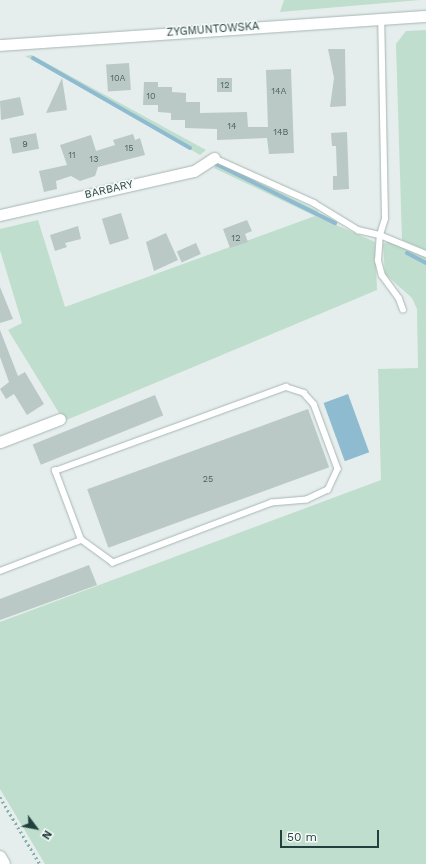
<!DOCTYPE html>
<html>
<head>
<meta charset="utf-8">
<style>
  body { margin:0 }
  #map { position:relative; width:426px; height:864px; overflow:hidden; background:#e5eeec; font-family:"Work Sans",sans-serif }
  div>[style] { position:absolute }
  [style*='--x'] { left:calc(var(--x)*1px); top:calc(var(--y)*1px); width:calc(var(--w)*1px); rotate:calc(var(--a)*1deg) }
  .green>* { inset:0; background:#bfdecd }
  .water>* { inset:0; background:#8fbbd1; transform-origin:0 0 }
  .stream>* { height:4px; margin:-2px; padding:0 2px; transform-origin:2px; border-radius:2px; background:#8fbbd1 }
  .building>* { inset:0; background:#bac9c5; transform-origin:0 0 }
  .path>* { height:2.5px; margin-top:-1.25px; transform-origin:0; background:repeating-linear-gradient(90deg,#86b1ab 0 2px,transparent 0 5px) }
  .roads { filter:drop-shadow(0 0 1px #a7b6b4) drop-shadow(0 0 1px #a7b6b4) }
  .service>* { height:5.5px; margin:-2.75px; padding:0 2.75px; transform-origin:2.75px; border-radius:2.75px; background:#fff }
  .minor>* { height:11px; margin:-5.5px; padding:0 5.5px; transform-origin:5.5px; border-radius:5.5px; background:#fff }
  .secondary>* { height:12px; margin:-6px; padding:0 6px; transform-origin:6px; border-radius:6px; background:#fff }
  span { translate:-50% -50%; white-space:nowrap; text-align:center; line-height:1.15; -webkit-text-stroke:3px #f6faf9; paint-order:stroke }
  .number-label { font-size:9px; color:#4a6260 }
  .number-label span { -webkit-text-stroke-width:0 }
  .street-label { font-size:11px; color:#24403e }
  .north { position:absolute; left:16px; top:808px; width:40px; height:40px; -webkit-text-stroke:3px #f6faf9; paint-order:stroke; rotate:122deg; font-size:11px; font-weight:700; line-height:16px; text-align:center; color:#24403e }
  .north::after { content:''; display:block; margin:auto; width:14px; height:18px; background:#24403e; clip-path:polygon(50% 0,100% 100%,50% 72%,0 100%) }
  .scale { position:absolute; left:280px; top:830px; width:99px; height:18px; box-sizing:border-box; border:2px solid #24403e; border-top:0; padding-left:5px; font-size:12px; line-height:14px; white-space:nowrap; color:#24403e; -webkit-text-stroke:3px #f6faf9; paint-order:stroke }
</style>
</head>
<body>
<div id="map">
  <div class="green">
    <div style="clip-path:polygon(284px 0,420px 0,280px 12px)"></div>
    <div style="clip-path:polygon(426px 30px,426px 250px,402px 240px,396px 44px,406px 31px)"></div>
    <div style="clip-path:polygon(32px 55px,206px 150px,200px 155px,195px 152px,25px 56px)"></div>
    <div style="clip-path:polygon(217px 162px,318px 211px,316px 216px,375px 242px,377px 290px,64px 421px,8px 330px,22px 323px,0 250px,0 229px,38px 220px,65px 307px,315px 216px,214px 168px)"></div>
    <div style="clip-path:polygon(389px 241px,426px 257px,426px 864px,45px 864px,0 789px,0 622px,381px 480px,378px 369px,418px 368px,417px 309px,412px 298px,385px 274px,383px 244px)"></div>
  </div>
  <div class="water">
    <div style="left:348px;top:394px;width:62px;height:26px;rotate:70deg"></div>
  </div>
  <div class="stream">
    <div style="--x:33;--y:58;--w:181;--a:29.8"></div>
    <div style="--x:216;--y:164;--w:133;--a:26.4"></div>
    <div style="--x:407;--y:253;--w:21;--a:28"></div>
  </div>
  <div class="building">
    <div style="clip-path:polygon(328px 49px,345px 49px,346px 106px,330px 107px,334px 78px)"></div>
    <div style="left:129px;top:63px;width:27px;height:23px;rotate:86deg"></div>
    <div style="clip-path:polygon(291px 69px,294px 153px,269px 154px,267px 138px,217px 140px,217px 129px,185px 128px,185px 120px,171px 120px,171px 113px,158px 112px,158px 105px,143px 105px,144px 82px,158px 82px,158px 87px,172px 87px,172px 92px,186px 93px,186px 102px,200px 102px,200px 113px,247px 112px,248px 127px,268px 127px,266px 70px)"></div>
    <div style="clip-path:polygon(62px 78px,67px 110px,46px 113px)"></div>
    <div style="left:217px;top:78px;width:15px;height:14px"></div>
    <div style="clip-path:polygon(20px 97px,24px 115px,1px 120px,0 101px)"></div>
    <div style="clip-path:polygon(347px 132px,349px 189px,333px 190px,333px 176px,337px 176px,336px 146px,332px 146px,331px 133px)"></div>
    <div style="left:36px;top:133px;width:16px;height:27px;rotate:79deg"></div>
    <div style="clip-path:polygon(133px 134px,135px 140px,140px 138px,145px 155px,98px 167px,95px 176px,80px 181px,71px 176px,56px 181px,57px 189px,44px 192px,39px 171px,67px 165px,60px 145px,91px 135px,96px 151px,115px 145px,113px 140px)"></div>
    <div style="left:121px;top:213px;width:27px;height:20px;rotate:73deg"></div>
    <div style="clip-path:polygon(247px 220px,252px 231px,245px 234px,248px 242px,230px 248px,223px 229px)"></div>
    <div style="clip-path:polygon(78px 226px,81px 239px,65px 243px,67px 247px,55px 251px,50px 235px)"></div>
    <div style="clip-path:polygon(166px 233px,178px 260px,154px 271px,146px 242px)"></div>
    <div style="left:196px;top:243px;width:12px;height:21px;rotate:66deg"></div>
    <div style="clip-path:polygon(0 287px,13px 319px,0 323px)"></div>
    <div style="clip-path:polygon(0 330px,18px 376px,25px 372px,44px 404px,27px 415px,14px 394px,6px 399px,0 389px,9px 382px,0 357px)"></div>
    <div style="left:155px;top:395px;width:22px;height:132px;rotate:68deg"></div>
    <div style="left:308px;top:409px;width:62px;height:235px;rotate:70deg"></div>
    <div style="clip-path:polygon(89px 565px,97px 585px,0 620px,0 599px)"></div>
  </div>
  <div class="path">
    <div style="--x:0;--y:797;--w:78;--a:59.2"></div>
  </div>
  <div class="roads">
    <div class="service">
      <div style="--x:214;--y:158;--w:110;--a:24.2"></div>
      <div style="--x:314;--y:203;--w:52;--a:31.5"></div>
      <div style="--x:358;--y:230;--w:23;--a:13"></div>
      <div style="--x:380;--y:235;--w:17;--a:-73"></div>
      <div style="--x:385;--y:219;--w:200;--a:-91.1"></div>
      <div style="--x:403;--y:310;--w:12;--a:-110"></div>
      <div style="--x:399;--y:299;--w:29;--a:-126"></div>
      <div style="--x:382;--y:276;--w:16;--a:-105"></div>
      <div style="--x:378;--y:261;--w:26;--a:-86"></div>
      <div style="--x:380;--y:235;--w:50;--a:22.4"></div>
      <div style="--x:286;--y:387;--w:19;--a:18"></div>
      <div style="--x:304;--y:393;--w:15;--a:48"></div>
      <div style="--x:314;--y:404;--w:69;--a:69.7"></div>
      <div style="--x:338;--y:469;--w:23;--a:115"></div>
      <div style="--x:328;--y:490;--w:23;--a:155"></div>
      <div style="--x:307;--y:500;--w:35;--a:175"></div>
      <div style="--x:272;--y:503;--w:170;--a:159.3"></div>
      <div style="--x:113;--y:563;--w:39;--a:-144"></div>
      <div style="--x:81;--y:540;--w:74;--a:-110.6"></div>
      <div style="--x:55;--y:471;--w:246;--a:-20"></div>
      <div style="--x:0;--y:571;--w:87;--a:-20.9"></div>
    </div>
    <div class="minor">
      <div style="--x:0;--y:45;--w:427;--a:-3.9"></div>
      <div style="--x:0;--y:215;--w:199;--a:-12.8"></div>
      <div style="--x:194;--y:171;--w:24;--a:-33"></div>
      <div style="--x:0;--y:442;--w:64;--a:-21"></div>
    </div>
    <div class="secondary">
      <div style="--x:0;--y:857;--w:8;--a:60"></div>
    </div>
  </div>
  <div class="number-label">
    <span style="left:118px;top:78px">10A</span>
    <span style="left:225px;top:85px">12</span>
    <span style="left:279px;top:91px">14A</span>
    <span style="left:151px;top:96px">10</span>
    <span style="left:232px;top:126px">14</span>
    <span style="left:281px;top:132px">14B</span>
    <span style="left:25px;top:144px">9</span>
    <span style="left:129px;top:148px">15</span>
    <span style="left:72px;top:155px">11</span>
    <span style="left:94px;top:159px">13</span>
    <span style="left:236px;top:238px">12</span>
    <span style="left:208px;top:479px">25</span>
  </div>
  <div class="street-label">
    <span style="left:213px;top:30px;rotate:-4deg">ZYGMUNTOWSKA</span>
    <span style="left:109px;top:190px;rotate:-13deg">BARBARY</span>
  </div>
  <div class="north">N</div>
  <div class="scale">50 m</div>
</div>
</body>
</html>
